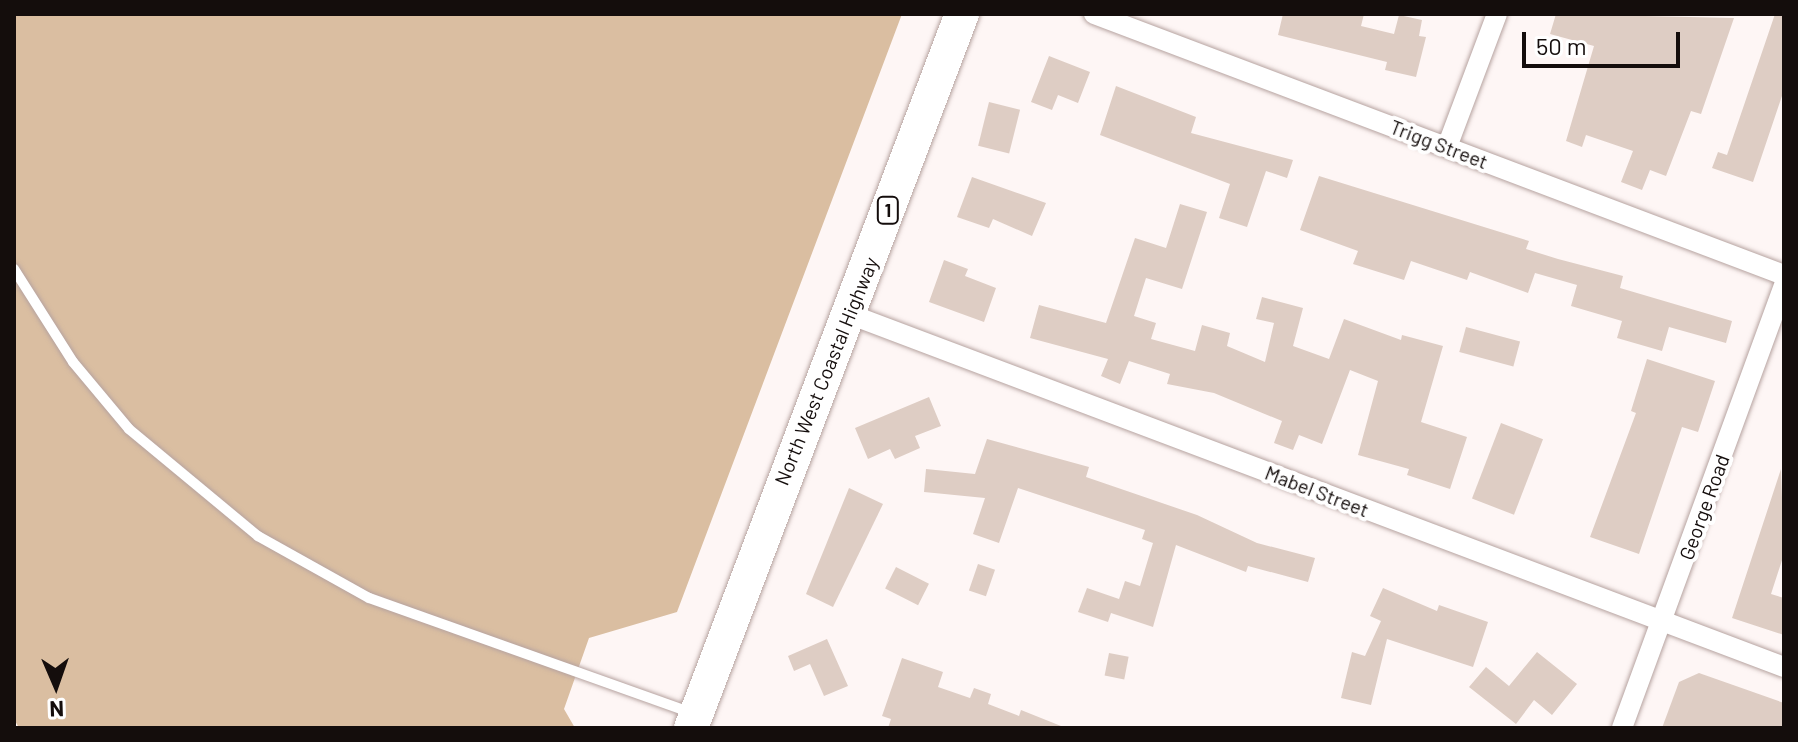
<!DOCTYPE html>
<html>
<head>
<meta charset="utf-8">
<style>
  body { margin:0 }
  #map { position:relative; width:1798px; height:742px; overflow:hidden; background:#fef6f5; font-family:Barlow,sans-serif }
  div>[style] { position:absolute }
  [style*='--x'] { left:calc(var(--x)*1px); top:calc(var(--y)*1px); width:calc(var(--w)*1px); rotate:calc(var(--a)*1deg) }
  .forest>* { inset:0; background:#dabea1 }
  .building>* { inset:0; background:#decdc4; transform-origin:0 0 }
  .roads { filter:drop-shadow(0 0 2px #b6a3a0) drop-shadow(0 0 2px #b6a3a0) }
  .service>* { height:10px; margin:-5px; padding:0 5px; transform-origin:5px; border-radius:5px; background:#fff }
  .minor>* { height:20px; margin:-10px; padding:0 10px; transform-origin:10px; border-radius:10px; background:#fff }
  .trunk>* { height:34px; margin:-17px; padding:0 17px; transform-origin:17px; border-radius:17px; background:#fff }
  span { translate:-50% -50%; white-space:nowrap; text-align:center; line-height:1.15; -webkit-text-stroke:8px #fff; paint-order:stroke }
  .shield-label span { padding:2px 6px; background:#fff; border:2px solid; border-radius:6px; -webkit-text-stroke-width:0 }
  .shield-label { font-size:18px; color:#140d0c; font-weight:700 }
  .street-label { font-size:20px; color:#140d0c }
  .frame { position:absolute; inset:0; border:16px solid #140d0c; pointer-events:none }
  .north { position:absolute; left:16px; top:646px; width:80px; height:80px; -webkit-text-stroke:6px #fff; paint-order:stroke; rotate:178deg; font-size:22px; font-weight:700; line-height:32px; text-align:center; color:#140d0c }
  .north::after { content:''; display:block; margin:auto; width:28px; height:36px; background:#140d0c; clip-path:polygon(50% 0,100% 100%,50% 72%,0 100%) }
  .scale { position:absolute; left:1522px; top:32px; width:158px; height:36px; box-sizing:border-box; border:4px solid #140d0c; border-top:0; padding-left:10px; font-size:24px; line-height:28px; white-space:nowrap; color:#140d0c; -webkit-text-stroke:6px #fff; paint-order:stroke }
</style>
</head>
<body>
<div id="map">
  <div class="forest">
    <div style="clip-path:polygon(14px 14px,902px 14px,677px 612px,589px 638px,564px 709px,575px 728px,19px 728px,14px 719px)"></div>
  </div>
  <div class="building">
    <div style="clip-path:polygon(1283px 14px,1364px 14px,1361px 26px,1394px 34px,1399px 15px,1422px 20px,1419px 36px,1426px 37px,1416px 77px,1385px 70px,1387px 62px,1278px 35px)"></div>
    <div style="clip-path:polygon(1556px 14px,1734px 18px,1701px 114px,1691px 111px,1666px 176px,1650px 170px,1642px 190px,1621px 182px,1633px 151px,1586px 135px,1582px 147px,1566px 141px,1594px 46px,1550px 34px)"></div>
    <div style="clip-path:polygon(1775px 14px,1784px 14px,1784px 90px,1753px 182px,1712px 168px,1718px 152px,1727px 155px)"></div>
    <div style="clip-path:polygon(1049px 56px,1090px 72px,1078px 103px,1058px 95px,1052px 110px,1031px 102px)"></div>
    <div style="clip-path:polygon(1116px 86px,1196px 117px,1191px 133px,1293px 160px,1287px 178px,1266px 171px,1247px 227px,1219px 218px,1230px 184px,1100px 135px)"></div>
    <div style="left:989px;top:102px;width:32px;height:45px;rotate:14deg"></div>
    <div style="clip-path:polygon(1319px 176px,1529px 241px,1526px 249px,1558px 259px,1623px 276px,1620px 288px,1732px 321px,1726px 343px,1669px 327px,1662px 351px,1617px 338px,1622px 321px,1571px 306px,1577px 285px,1535px 273px,1528px 293px,1470px 272px,1467px 280px,1411px 261px,1404px 280px,1353px 264px,1358px 251px,1300px 230px)"></div>
    <div style="clip-path:polygon(972px 177px,1046px 203px,1032px 236px,993px 219px,989px 228px,957px 217px)"></div>
    <div style="clip-path:polygon(1180px 204px,1207px 212px,1182px 289px,1146px 278px,1134px 316px,1156px 323px,1151px 339px,1195px 351px,1202px 325px,1230px 333px,1227px 346px,1265px 362px,1274px 323px,1256px 319px,1262px 297px,1303px 308px,1293px 346px,1329px 359px,1344px 319px,1401px 340px,1402px 335px,1443px 346px,1421px 422px,1467px 437px,1450px 489px,1407px 475px,1409px 469px,1358px 455px,1378px 381px,1350px 370px,1322px 444px,1299px 435px,1293px 450px,1274px 443px,1282px 421px,1214px 393px,1167px 384px,1170px 374px,1129px 361px,1120px 384px,1101px 376px,1108px 359px,1030px 338px,1039px 305px,1106px 323px,1135px 238px,1166px 248px)"></div>
    <div style="clip-path:polygon(944px 260px,968px 269px,965px 276px,996px 288px,984px 322px,929px 302px)"></div>
    <div style="left:1466px;top:327px;width:56px;height:26px;rotate:15deg"></div>
    <div style="clip-path:polygon(1647px 359px,1715px 381px,1698px 432px,1682px 427px,1639px 554px,1590px 537px,1636px 413px,1631px 411px)"></div>
    <div style="clip-path:polygon(929px 397px,941px 426px,915px 436px,920px 448px,895px 459px,890px 449px,868px 459px,855px 428px)"></div>
    <div style="left:1501px;top:423px;width:45px;height:81px;rotate:21deg"></div>
    <div style="clip-path:polygon(987px 439px,1089px 467px,1086px 477px,1197px 515px,1257px 543px,1315px 558px,1308px 582px,1248px 566px,1246px 572px,1176px 545px,1153px 627px,1111px 613px,1108px 622px,1078px 612px,1087px 588px,1119px 599px,1125px 581px,1140px 586px,1153px 543px,1142px 539px,1145px 530px,1018px 488px,999px 543px,973px 534px,985px 498px,924px 492px,926px 469px,975px 474px)"></div>
    <div style="clip-path:polygon(1781px 469px,1784px 554px,1771px 594px,1784px 598px,1784px 635px,1732px 618px)"></div>
    <div style="clip-path:polygon(849px 488px,883px 504px,833px 607px,806px 594px)"></div>
    <div style="left:978px;top:564px;width:18px;height:28px;rotate:19deg"></div>
    <div style="left:896px;top:567px;width:37px;height:24px;rotate:27deg"></div>
    <div style="clip-path:polygon(1383px 588px,1437px 611px,1439px 605px,1488px 622px,1473px 667px,1387px 639px,1371px 705px,1341px 698px,1352px 652px,1365px 656px,1381px 621px,1370px 616px)"></div>
    <div style="clip-path:polygon(827px 639px,848px 686px,824px 696px,810px 664px,794px 671px,788px 656px)"></div>
    <div style="clip-path:polygon(1537px 652px,1577px 684px,1552px 715px,1534px 700px,1516px 724px,1469px 687px,1486px 667px,1509px 686px)"></div>
    <div style="left:1109px;top:653px;width:20px;height:23px;rotate:11deg"></div>
    <div style="clip-path:polygon(902px 658px,943px 672px,938px 687px,970px 698px,974px 688px,991px 694px,988px 704px,1019px 716px,1021px 710px,1066px 728px,888px 728px,891px 719px,882px 716px)"></div>
    <div style="clip-path:polygon(1699px 673px,1784px 703px,1784px 728px,1662px 728px,1679px 682px)"></div>
  </div>
  <div class="roads">
    <div class="service">
      <div style="--x:14;--y:269;--w:110;--a:57.6"></div>
      <div style="--x:73;--y:362;--w:87;--a:50.1"></div>
      <div style="--x:129;--y:429;--w:168;--a:39.7"></div>
      <div style="--x:258;--y:536;--w:127;--a:29.2"></div>
      <div style="--x:369;--y:598;--w:341;--a:19.6"></div>
    </div>
    <div class="minor">
      <div style="--x:1094;--y:14;--w:738;--a:20.72"></div>
      <div style="--x:1447;--y:147;--w:142;--a:-69.4"></div>
      <div style="--x:849;--y:314;--w:999;--a:20.68"></div>
      <div style="--x:1622;--y:728;--w:471;--a:-69.9"></div>
    </div>
    <div class="trunk">
      <div style="--x:691;--y:728;--w:764;--a:-69.22"></div>
    </div>
  </div>
  <div class="shield-label">
    <span style="left:888px;top:210px">1</span>
  </div>
  <div class="street-label">
    <span style="left:1439px;top:144px;rotate:21deg">Trigg Street</span>
    <span style="left:826px;top:371px;rotate:-68deg">North West Coastal Highway</span>
    <span style="left:1317px;top:491px;rotate:21deg">Mabel Street</span>
    <span style="left:1704px;top:507px;rotate:-70deg">George Road</span>
  </div>
  <div class="frame"></div>
  <div class="north">N</div>
  <div class="scale">50 m</div>
</div>
</body>
</html>
